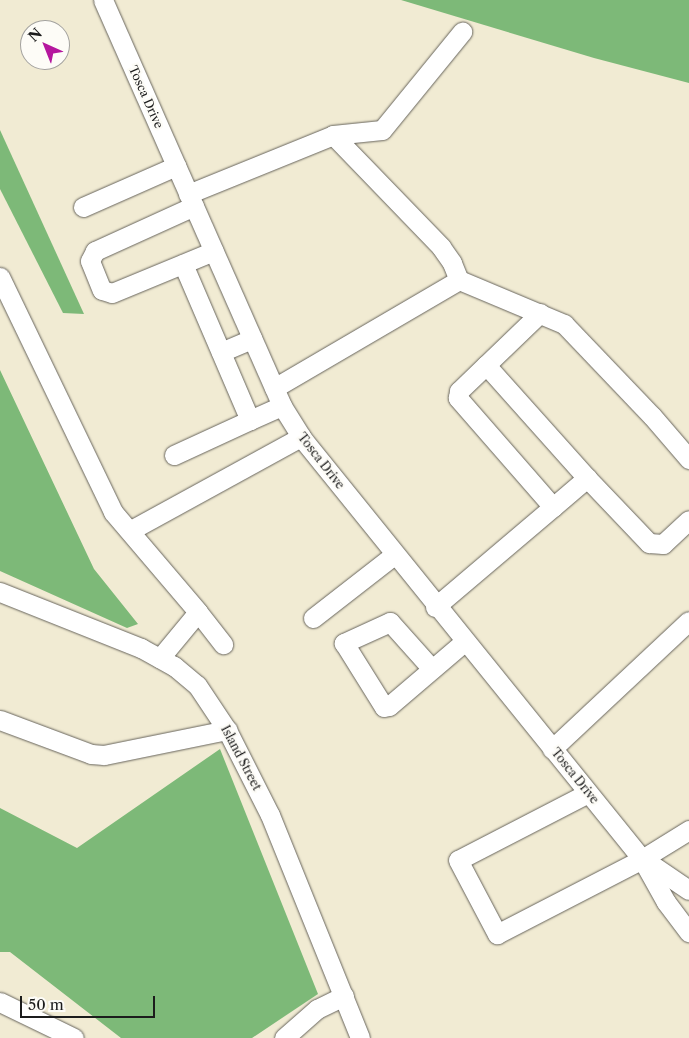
<!DOCTYPE html>
<html>
<head>
<meta charset="utf-8">
<style>
  body { margin:0 }
  #map { position:relative; width:689px; height:1038px; overflow:hidden; background:#f1ebd3; font-family:"Libre Caslon Text",serif }
  div>[style] { position:absolute }
  [style*='--x'] { left:calc(var(--x)*1px); top:calc(var(--y)*1px); width:calc(var(--w)*1px); rotate:calc(var(--a)*1deg) }
  .forest>* { inset:0; background:#7db978 }
  .roads { filter:drop-shadow(0 0 1px #67645c) drop-shadow(0 0 1px #67645c) }
  .minor>* { height:19px; margin:-9.5px; padding:0 9.5px; transform-origin:9.5px; border-radius:9.5px; background:#fff }
  span { translate:-50% -50%; white-space:nowrap; text-align:center; line-height:1.15; -webkit-text-stroke:4.5px #fdfcf7; paint-order:stroke }
  .street-label { font-size:12px; color:#1c1c1c }
  .north { position:absolute; left:20px; top:20px; width:50px; height:50px; box-sizing:border-box; background:#fdfcf7; border:1px solid #a3a29f; border-radius:50%; rotate:316deg; font-size:14px; font-weight:700; line-height:20px; text-align:center; color:#1c1c1c }
  .north::after { content:''; display:block; margin:auto; width:18px; height:22px; background:#b5179e; clip-path:polygon(50% 0,100% 100%,50% 72%,0 100%) }
  .scale { position:absolute; left:20px; top:996px; width:135px; height:22px; box-sizing:border-box; border:2px solid #1c1c1c; border-top:0; padding-left:6px; font-size:15px; line-height:18px; white-space:nowrap; color:#1c1c1c; -webkit-text-stroke:4px #fdfcf7; paint-order:stroke }
</style>
</head>
<body>
<div id="map">
  <div class="forest">
    <div style="clip-path:polygon(401px 0,689px 0,689px 83px,594px 58px)"></div>
    <div style="clip-path:polygon(0 130px,84px 314px,63px 313px,0 189px)"></div>
    <div style="clip-path:polygon(0 370px,94px 569px,138px 624px,127px 628px,0 571px)"></div>
    <div style="clip-path:polygon(220px 749px,318px 994px,252px 1038px,121px 1038px,10px 952px,0 952px,0 808px,77px 848px)"></div>
  </div>
  <div class="roads">
    <div class="minor">
      <div style="--x:103;--y:0;--w:444;--a:66.2"></div>
      <div style="--x:282;--y:406;--w:36;--a:58"></div>
      <div style="--x:301;--y:437;--w:543;--a:51.06"></div>
      <div style="--x:642;--y:859;--w:49;--a:60.8"></div>
      <div style="--x:666;--y:902;--w:38;--a:53"></div>
      <div style="--x:333;--y:135;--w:49;--a:-5.8"></div>
      <div style="--x:382;--y:130;--w:127;--a:-50.8"></div>
      <div style="--x:188;--y:194;--w:157;--a:-22.1"></div>
      <div style="--x:333;--y:135;--w:156;--a:46"></div>
      <div style="--x:441;--y:247;--w:19;--a:55"></div>
      <div style="--x:452;--y:263;--w:18;--a:68"></div>
      <div style="--x:459;--y:280;--w:214;--a:149.7"></div>
      <div style="--x:194;--y:206;--w:109;--a:155.6"></div>
      <div style="--x:95;--y:251;--w:11;--a:117"></div>
      <div style="--x:90;--y:261;--w:31;--a:68"></div>
      <div style="--x:102;--y:290;--w:10;--a:17"></div>
      <div style="--x:112;--y:293;--w:110;--a:-22.4"></div>
      <div style="--x:83;--y:207;--w:102;--a:-23.8"></div>
      <div style="--x:183;--y:264;--w:170;--a:66.8"></div>
      <div style="--x:250;--y:420;--w:35;--a:-24"></div>
      <div style="--x:0;--y:277;--w:261;--a:64.3"></div>
      <div style="--x:113;--y:512;--w:131;--a:49.6"></div>
      <div style="--x:198;--y:612;--w:60;--a:129.6"></div>
      <div style="--x:459;--y:280;--w:114;--a:22.7"></div>
      <div style="--x:564;--y:324;--w:127;--a:46.3"></div>
      <div style="--x:652;--y:416;--w:57;--a:49.3"></div>
      <div style="--x:221;--y:352;--w:34;--a:-23"></div>
      <div style="--x:486;--y:365;--w:75;--a:-43.9"></div>
      <div style="--x:174;--y:455;--w:84;--a:-24.7"></div>
      <div style="--x:553;--y:507;--w:45;--a:-40.5"></div>
      <div style="--x:587;--y:478;--w:90;--a:46.4"></div>
      <div style="--x:649;--y:543;--w:14;--a:4"></div>
      <div style="--x:663;--y:544;--w:35;--a:-43"></div>
      <div style="--x:131;--y:530;--w:194;--a:-28.7"></div>
      <div style="--x:0;--y:592;--w:152;--a:21.7"></div>
      <div style="--x:141;--y:648;--w:38;--a:29"></div>
      <div style="--x:174;--y:666;--w:30;--a:40"></div>
      <div style="--x:197;--y:685;--w:54;--a:56.3"></div>
      <div style="--x:227;--y:730;--w:95;--a:63.2"></div>
      <div style="--x:270;--y:815;--w:240;--a:68"></div>
      <div style="--x:435;--y:607;--w:155;--a:-40.3"></div>
      <div style="--x:553;--y:507;--w:145;--a:-131.1"></div>
      <div style="--x:458;--y:398;--w:7;--a:-82"></div>
      <div style="--x:459;--y:391;--w:37;--a:-44"></div>
      <div style="--x:486;--y:365;--w:152;--a:48.2"></div>
      <div style="--x:198;--y:612;--w:41;--a:52"></div>
      <div style="--x:313;--y:618;--w:103;--a:-37.9"></div>
      <div style="--x:432;--y:669;--w:63;--a:-131.8"></div>
      <div style="--x:390;--y:622;--w:51;--a:155.5"></div>
      <div style="--x:344;--y:643;--w:75;--a:58"></div>
      <div style="--x:384;--y:707;--w:5;--a:-11"></div>
      <div style="--x:389;--y:706;--w:99;--a:-40.5"></div>
      <div style="--x:0;--y:720;--w:97;--a:20.5"></div>
      <div style="--x:91;--y:754;--w:13;--a:4"></div>
      <div style="--x:104;--y:755;--w:126;--a:-11.5"></div>
      <div style="--x:552;--y:749;--w:187;--a:-43.1"></div>
      <div style="--x:588;--y:793;--w:146;--a:152.7"></div>
      <div style="--x:458;--y:860;--w:84;--a:62.2"></div>
      <div style="--x:497;--y:934;--w:163;--a:-27.3"></div>
      <div style="--x:642;--y:859;--w:55;--a:-31.7"></div>
      <div style="--x:643;--y:859;--w:55;--a:34"></div>
      <div style="--x:0;--y:1002;--w:82;--a:25.9"></div>
      <div style="--x:284;--y:1038;--w:44;--a:-41.3"></div>
      <div style="--x:317;--y:1009;--w:30;--a:-26"></div>
    </div>
  </div>
  <div class="street-label">
    <span style="left:146px;top:97px;rotate:66deg">Tosca Drive</span>
    <span style="left:321px;top:461px;rotate:52deg">Tosca Drive</span>
    <span style="left:241px;top:758px;rotate:62deg">Island Street</span>
    <span style="left:575px;top:776px;rotate:51deg">Tosca Drive</span>
  </div>
  <div class="north">N</div>
  <div class="scale">50 m</div>
</div>
</body>
</html>
